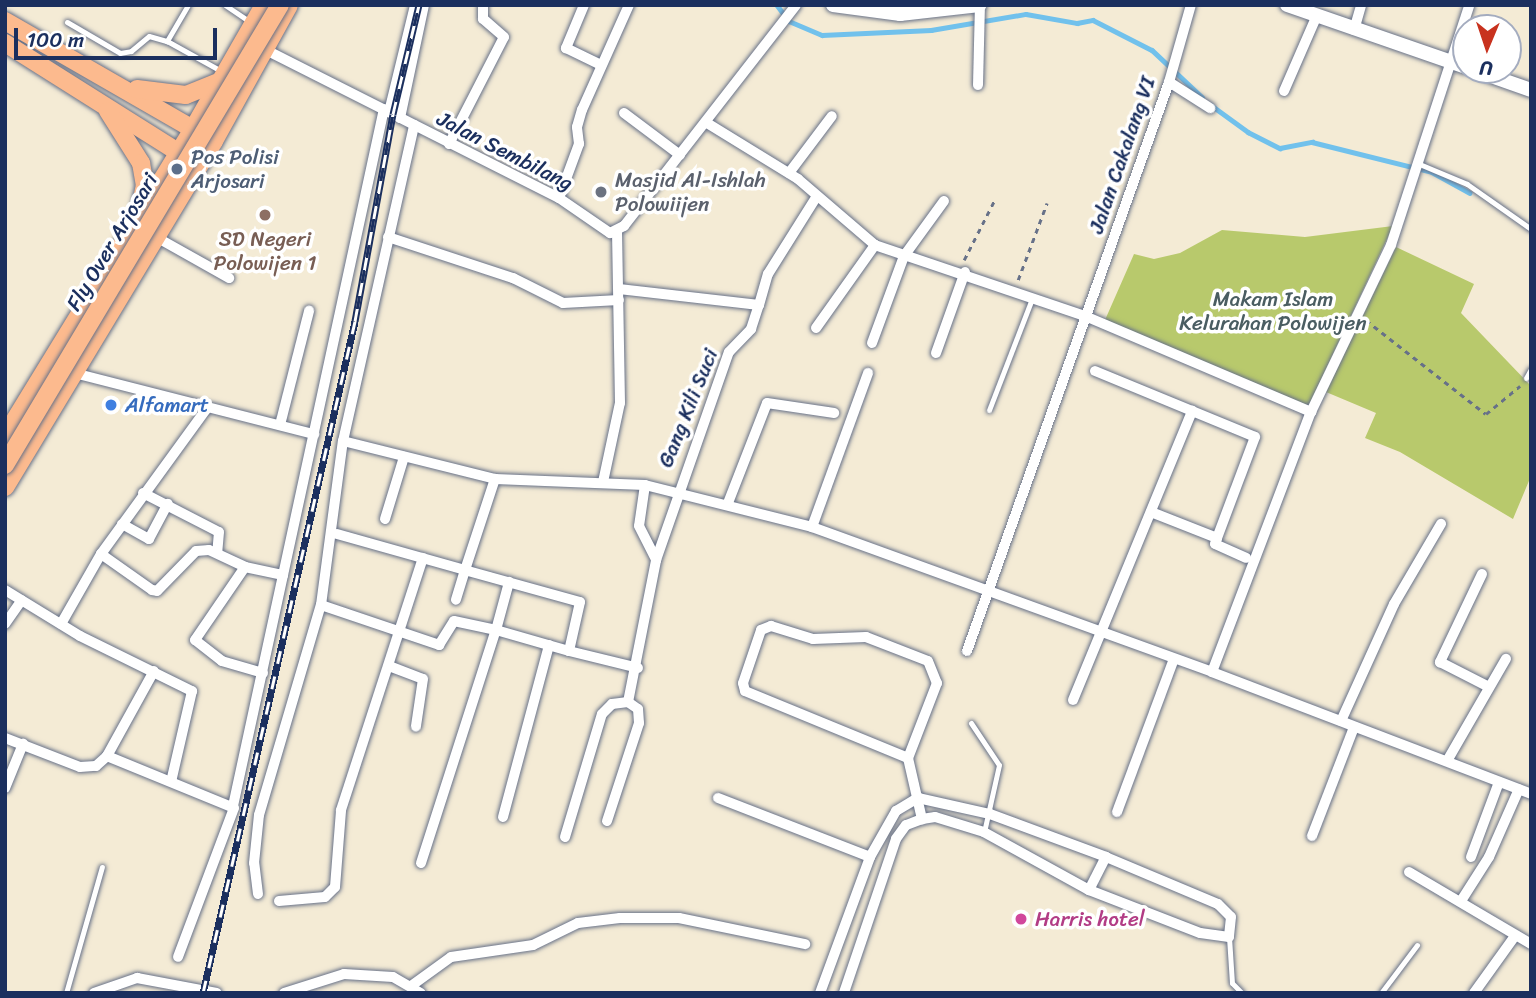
<!DOCTYPE html>
<html>
<head>
<meta charset="utf-8">
<style>
  body { margin:0 }
  #map { position:relative; width:1536px; height:998px; overflow:hidden; background:#f4ebd5; font-family:Sriracha,sans-serif }
  div>[style] { position:absolute }
  [style*='--x'] { left:calc(var(--x)*1px); top:calc(var(--y)*1px); width:calc(var(--w)*1px); rotate:calc(var(--a)*1deg) }
  .green>* { inset:0; background:#b8c96c }
  .stream>* { height:4.5px; margin:-2.25px; padding:0 2.25px; transform-origin:2.25px; border-radius:2.25px; background:#71c1ec }
  .path>* { height:2.5px; margin-top:-1.25px; transform-origin:0; background:repeating-linear-gradient(90deg,#677188 0 5px,transparent 0 10px) }
  .roads { filter:drop-shadow(0 0 2px #677188) drop-shadow(0 0 2px #677188) }
  .service>* { height:5px; margin:-2.5px; padding:0 2.5px; transform-origin:2.5px; border-radius:2.5px; background:#fff }
  .minor>* { height:10px; margin:-5px; padding:0 5px; transform-origin:5px; border-radius:5px; background:#fff }
  .tertiary>* { height:14px; margin:-7px; padding:0 7px; transform-origin:7px; border-radius:7px; background:#fff }
  .primary>* { height:18px; margin:-9px; padding:0 9px; transform-origin:9px; border-radius:9px; background:#fcba8e }
  .trunk>* { height:18px; margin:-9px; padding:0 9px; transform-origin:9px; border-radius:9px; background:#fcba8e }
  .rail>* { height:7px; margin-top:-3.5px; transform-origin:0; background:repeating-linear-gradient(90deg,#fff 0 13px,#1b2f5e 0 26px); box-sizing:border-box; border-block:2px solid #1b2f5e }
  .bridges { filter:drop-shadow(0 0 2px #677188) drop-shadow(0 0 2px #677188) }
  .primary-bridge>* { height:18px; margin:-9px; padding:0 9px; transform-origin:9px; border-radius:9px; background:#fcba8e }
  .dots>* { width:19px; height:19px; translate:-50% -50%; box-sizing:border-box; border:4px solid #fff; border-radius:50% }
  span { translate:-50% -50%; white-space:nowrap; text-align:center; line-height:1.15; -webkit-text-stroke:7px #fff; paint-order:stroke }
  .street-label { font-size:21px; color:#1b2f5e }
  .service-label { font-size:21px; color:#4e5e75 }
  .left { translate:0 -50%; text-align:left }
  .worship-label { font-size:21px; color:#5b616d }
  .education-label { font-size:21px; color:#785e54 }
  .park-label { font-size:21px; color:#4a5d62 }
  .shop-label { font-size:21px; color:#366cbe }
  .hotel-label { font-size:21px; color:#b23c85 }
  .frame { position:absolute; inset:0; border:7px solid #1b2f5e; pointer-events:none }
  .north { position:absolute; left:1452px; top:14px; width:70px; height:70px; box-sizing:border-box; background:#fff; border:2px solid #a4acbf; border-radius:50%; rotate:182deg; font-size:19px; font-weight:700; line-height:28px; text-align:center; color:#1b2f5e }
  .north::after { content:''; display:block; margin:auto; width:24px; height:32px; background:#c8321e; clip-path:polygon(50% 0,100% 100%,50% 72%,0 100%) }
  .scale { position:absolute; left:14px; top:28px; width:203px; height:32px; box-sizing:border-box; border:4px solid #1b2f5e; border-top:0; padding-left:9px; font-size:21px; line-height:24px; white-space:nowrap; color:#1b2f5e; -webkit-text-stroke:5px #fff; paint-order:stroke }
</style>
</head>
<body>
<div id="map">
  <div class="green">
    <div style="clip-path:polygon(1393px 226px,1308px 407px,1105px 320px,1134px 254px,1154px 259px,1180px 253px,1222px 230px,1305px 237px)"></div>
    <div style="clip-path:polygon(1396px 247px,1474px 284px,1461px 313px,1531px 386px,1531px 476px,1513px 519px,1400px 452px,1365px 438px,1376px 413px,1326px 392px)"></div>
  </div>
  <div class="stream">
    <div style="--x:777;--y:5;--w:20;--a:53"></div>
    <div style="--x:789;--y:21;--w:36;--a:23"></div>
    <div style="--x:822;--y:35;--w:109;--a:-2.6"></div>
    <div style="--x:931;--y:30;--w:96;--a:-9.6"></div>
    <div style="--x:1026;--y:14;--w:52;--a:10"></div>
    <div style="--x:1077;--y:23;--w:16;--a:-11"></div>
    <div style="--x:1093;--y:20;--w:66;--a:27"></div>
    <div style="--x:1152;--y:50;--w:69;--a:43.2"></div>
    <div style="--x:1211;--y:105;--w:46;--a:36.1"></div>
    <div style="--x:1248;--y:132;--w:36;--a:27"></div>
    <div style="--x:1280;--y:148;--w:33;--a:-11"></div>
    <div style="--x:1312;--y:142;--w:124;--a:14"></div>
    <div style="--x:1432;--y:172;--w:43;--a:28.9"></div>
  </div>
  <div class="path">
    <div style="--x:964;--y:260;--w:66;--a:-63"></div>
    <div style="--x:1018;--y:280;--w:82;--a:-69.4"></div>
    <div style="--x:1366;--y:320;--w:152;--a:38.1"></div>
    <div style="--x:1486;--y:414;--w:44;--a:-39.5"></div>
  </div>
  <div class="roads">
    <div class="service">
      <div style="--x:188;--y:5;--w:42;--a:120.3"></div>
      <div style="--x:167;--y:41;--w:64;--a:29"></div>
      <div style="--x:225;--y:5;--w:32;--a:34"></div>
      <div style="--x:67;--y:22;--w:61;--a:30.3"></div>
      <div style="--x:120;--y:53;--w:11;--a:-10"></div>
      <div style="--x:131;--y:51;--w:23;--a:-40"></div>
      <div style="--x:149;--y:36;--w:19;--a:16"></div>
      <div style="--x:1417;--y:163;--w:54;--a:22.8"></div>
      <div style="--x:1467;--y:184;--w:78;--a:35.1"></div>
      <div style="--x:1526;--y:378;--w:10;--a:-61"></div>
      <div style="--x:989;--y:410;--w:117;--a:-68.9"></div>
      <div style="--x:971;--y:723;--w:50;--a:56.3"></div>
      <div style="--x:999;--y:765;--w:69;--a:102.6"></div>
      <div style="--x:1229;--y:937;--w:46;--a:86.3"></div>
      <div style="--x:1232;--y:983;--w:14;--a:45"></div>
      <div style="--x:66;--y:993;--w:131;--a:-74.1"></div>
      <div style="--x:1381;--y:993;--w:60;--a:-53.1"></div>
    </div>
    <div class="minor">
      <div style="--x:584;--y:5;--w:47;--a:112.7"></div>
      <div style="--x:566;--y:48;--w:39;--a:26"></div>
      <div style="--x:1354;--y:30;--w:26;--a:-74"></div>
      <div style="--x:264;--y:49;--w:330;--a:26.8"></div>
      <div style="--x:559;--y:198;--w:62;--a:34.5"></div>
      <div style="--x:610;--y:233;--w:16;--a:-27"></div>
      <div style="--x:624;--y:226;--w:280;--a:-52.1"></div>
      <div style="--x:1169;--y:82;--w:49;--a:32.4"></div>
      <div style="--x:978;--y:85;--w:80;--a:-88.6"></div>
      <div style="--x:1284;--y:91;--w:83;--a:-66.5"></div>
      <div style="--x:389;--y:112;--w:110;--a:-76.3"></div>
      <div style="--x:624;--y:113;--w:70;--a:36.9"></div>
      <div style="--x:400;--y:118;--w:116;--a:-78"></div>
      <div style="--x:707;--y:123;--w:107;--a:31.6"></div>
      <div style="--x:798;--y:179;--w:101;--a:40.6"></div>
      <div style="--x:875;--y:245;--w:222;--a:18.7"></div>
      <div style="--x:1085;--y:316;--w:246;--a:23"></div>
      <div style="--x:449;--y:144;--w:120;--a:-62.8"></div>
      <div style="--x:504;--y:37;--w:28;--a:-139"></div>
      <div style="--x:483;--y:19;--w:14;--a:-90"></div>
      <div style="--x:789;--y:173;--w:71;--a:-53"></div>
      <div style="--x:559;--y:198;--w:58;--a:-69.7"></div>
      <div style="--x:579;--y:144;--w:17;--a:-97"></div>
      <div style="--x:577;--y:127;--w:18;--a:-74"></div>
      <div style="--x:582;--y:110;--w:115;--a:-65.9"></div>
      <div style="--x:156;--y:237;--w:84;--a:29.3"></div>
      <div style="--x:388;--y:237;--w:132;--a:18.2"></div>
      <div style="--x:513;--y:278;--w:56;--a:26.6"></div>
      <div style="--x:563;--y:303;--w:56;--a:-3.1"></div>
      <div style="--x:619;--y:289;--w:141;--a:6.5"></div>
      <div style="--x:759;--y:305;--w:32;--a:-74"></div>
      <div style="--x:768;--y:274;--w:92;--a:-57.9"></div>
      <div style="--x:816;--y:328;--w:102;--a:-54.6"></div>
      <div style="--x:872;--y:343;--w:93;--a:-69.8"></div>
      <div style="--x:904;--y:256;--w:68;--a:-54"></div>
      <div style="--x:936;--y:353;--w:86;--a:-70.3"></div>
      <div style="--x:1095;--y:371;--w:173;--a:22.4"></div>
      <div style="--x:1255;--y:437;--w:108;--a:110.6"></div>
      <div style="--x:74;--y:373;--w:248;--a:14.3"></div>
      <div style="--x:280;--y:425;--w:118;--a:-75.7"></div>
      <div style="--x:343;--y:441;--w:157;--a:14"></div>
      <div style="--x:495;--y:479;--w:150;--a:2.3"></div>
      <div style="--x:645;--y:485;--w:172;--a:14.1"></div>
      <div style="--x:812;--y:527;--w:425;--a:19.9"></div>
      <div style="--x:1212;--y:672;--w:342;--a:20.9"></div>
      <div style="--x:603;--y:482;--w:81;--a:-77.9"></div>
      <div style="--x:620;--y:403;--w:172;--a:-91"></div>
      <div style="--x:645;--y:485;--w:41;--a:98.3"></div>
      <div style="--x:639;--y:526;--w:38;--a:63"></div>
      <div style="--x:143;--y:493;--w:85;--a:27.2"></div>
      <div style="--x:219;--y:532;--w:21;--a:95"></div>
      <div style="--x:728;--y:503;--w:107;--a:-68.7"></div>
      <div style="--x:767;--y:403;--w:68;--a:8.5"></div>
      <div style="--x:1151;--y:512;--w:71;--a:21.5"></div>
      <div style="--x:1217;--y:538;--w:6;--a:108"></div>
      <div style="--x:1215;--y:544;--w:34;--a:24"></div>
      <div style="--x:385;--y:519;--w:65;--a:-73"></div>
      <div style="--x:122;--y:524;--w:31;--a:29"></div>
      <div style="--x:149;--y:539;--w:40;--a:-62"></div>
      <div style="--x:812;--y:527;--w:164;--a:-70"></div>
      <div style="--x:337;--y:534;--w:133;--a:15.7"></div>
      <div style="--x:465;--y:570;--w:96;--a:-71.8"></div>
      <div style="--x:101;--y:554;--w:180;--a:-54"></div>
      <div style="--x:1482;--y:574;--w:98;--a:115.5"></div>
      <div style="--x:1440;--y:662;--w:55;--a:27"></div>
      <div style="--x:5;--y:590;--w:88;--a:31.5"></div>
      <div style="--x:80;--y:636;--w:125;--a:26.2"></div>
      <div style="--x:192;--y:691;--w:93;--a:103"></div>
      <div style="--x:321;--y:605;--w:125;--a:18.7"></div>
      <div style="--x:439;--y:645;--w:28;--a:-58"></div>
      <div style="--x:454;--y:621;--w:43;--a:12.1"></div>
      <div style="--x:496;--y:630;--w:50;--a:-74.8"></div>
      <div style="--x:5;--y:624;--w:29;--a:-55"></div>
      <div style="--x:61;--y:624;--w:81;--a:-60.3"></div>
      <div style="--x:101;--y:554;--w:62;--a:35.2"></div>
      <div style="--x:152;--y:590;--w:5;--a:11"></div>
      <div style="--x:157;--y:591;--w:56;--a:-45.7"></div>
      <div style="--x:196;--y:551;--w:13;--a:-4"></div>
      <div style="--x:209;--y:550;--w:40;--a:25"></div>
      <div style="--x:569;--y:651;--w:71;--a:13.8"></div>
      <div style="--x:967;--y:651;--w:604;--a:-70.45"></div>
      <div style="--x:1169;--y:82;--w:80;--a:-74.1"></div>
      <div style="--x:389;--y:666;--w:36;--a:21"></div>
      <div style="--x:423;--y:679;--w:48;--a:98.5"></div>
      <div style="--x:1212;--y:672;--w:278;--a:-69.2"></div>
      <div style="--x:1311;--y:412;--w:185;--a:-64.4"></div>
      <div style="--x:1391;--y:245;--w:251;--a:-71.9"></div>
      <div style="--x:263;--y:673;--w:43;--a:-163.7"></div>
      <div style="--x:222;--y:661;--w:34;--a:-142"></div>
      <div style="--x:195;--y:640;--w:88;--a:-55.6"></div>
      <div style="--x:245;--y:567;--w:39;--a:12"></div>
      <div style="--x:1073;--y:700;--w:313;--a:-67.6"></div>
      <div style="--x:1341;--y:721;--w:128;--a:-65.6"></div>
      <div style="--x:1394;--y:604;--w:93;--a:-59.6"></div>
      <div style="--x:5;--y:738;--w:80;--a:21.1"></div>
      <div style="--x:80;--y:767;--w:16;--a:-4"></div>
      <div style="--x:96;--y:766;--w:15;--a:-42"></div>
      <div style="--x:107;--y:756;--w:97;--a:-61.1"></div>
      <div style="--x:107;--y:756;--w:137;--a:22.3"></div>
      <div style="--x:234;--y:808;--w:159;--a:110.6"></div>
      <div style="--x:908;--y:758;--w:176;--a:-157.7"></div>
      <div style="--x:745;--y:691;--w:8;--a:-104"></div>
      <div style="--x:743;--y:683;--w:56;--a:-71.2"></div>
      <div style="--x:761;--y:630;--w:11;--a:-22"></div>
      <div style="--x:771;--y:626;--w:44;--a:17.2"></div>
      <div style="--x:813;--y:639;--w:53;--a:-2.2"></div>
      <div style="--x:866;--y:637;--w:66;--a:21.2"></div>
      <div style="--x:928;--y:661;--w:24;--a:68"></div>
      <div style="--x:937;--y:683;--w:80;--a:111.1"></div>
      <div style="--x:908;--y:758;--w:63;--a:77.1"></div>
      <div style="--x:1447;--y:761;--w:118;--a:-60"></div>
      <div style="--x:5;--y:788;--w:48;--a:-67.8"></div>
      <div style="--x:718;--y:798;--w:163;--a:21.2"></div>
      <div style="--x:233;--y:806;--w:713;--a:-77.78"></div>
      <div style="--x:1117;--y:812;--w:163;--a:-69.6"></div>
      <div style="--x:503;--y:817;--w:178;--a:-75"></div>
      <div style="--x:607;--y:821;--w:103;--a:-71.9"></div>
      <div style="--x:639;--y:723;--w:14;--a:-94"></div>
      <div style="--x:638;--y:709;--w:12;--a:-145"></div>
      <div style="--x:628;--y:702;--w:145;--a:-78.8"></div>
      <div style="--x:656;--y:560;--w:220;--a:-70.7"></div>
      <div style="--x:729;--y:352;--w:32;--a:-46"></div>
      <div style="--x:751;--y:329;--w:25;--a:-72"></div>
      <div style="--x:1312;--y:836;--w:117;--a:-68.9"></div>
      <div style="--x:565;--y:837;--w:128;--a:-73.3"></div>
      <div style="--x:602;--y:714;--w:14;--a:-45"></div>
      <div style="--x:612;--y:704;--w:16;--a:-7"></div>
      <div style="--x:1471;--y:857;--w:80;--a:-69.5"></div>
      <div style="--x:421;--y:863;--w:245;--a:-72.2"></div>
      <div style="--x:496;--y:630;--w:76;--a:16"></div>
      <div style="--x:569;--y:651;--w:50;--a:-77.3"></div>
      <div style="--x:580;--y:602;--w:119;--a:-164.5"></div>
      <div style="--x:465;--y:570;--w:31;--a:107"></div>
      <div style="--x:1409;--y:872;--w:142;--a:30.5"></div>
      <div style="--x:1089;--y:890;--w:37;--a:-63"></div>
      <div style="--x:258;--y:894;--w:31;--a:-97"></div>
      <div style="--x:254;--y:863;--w:48;--a:-84.1"></div>
      <div style="--x:259;--y:815;--w:219;--a:-73.6"></div>
      <div style="--x:321;--y:605;--w:165;--a:-82.4"></div>
      <div style="--x:343;--y:441;--w:324;--a:-77.3"></div>
      <div style="--x:279;--y:901;--w:46;--a:-5"></div>
      <div style="--x:325;--y:897;--w:14;--a:-45"></div>
      <div style="--x:335;--y:887;--w:77;--a:-85.5"></div>
      <div style="--x:341;--y:810;--w:265;--a:-72"></div>
      <div style="--x:1461;--y:901;--w:52;--a:-57.5"></div>
      <div style="--x:1489;--y:857;--w:74;--a:-66.2"></div>
      <div style="--x:411;--y:986;--w:49;--a:-35.9"></div>
      <div style="--x:451;--y:957;--w:83;--a:-8.3"></div>
      <div style="--x:533;--y:945;--w:50;--a:-26.1"></div>
      <div style="--x:578;--y:923;--w:42;--a:-6.8"></div>
      <div style="--x:620;--y:918;--w:59;--a:0"></div>
      <div style="--x:679;--y:918;--w:129;--a:11.7"></div>
      <div style="--x:94;--y:993;--w:46;--a:-19.2"></div>
      <div style="--x:137;--y:978;--w:81;--a:10.6"></div>
      <div style="--x:284;--y:993;--w:63;--a:-17.6"></div>
      <div style="--x:344;--y:974;--w:49;--a:3.5"></div>
      <div style="--x:393;--y:977;--w:32;--a:30"></div>
      <div style="--x:820;--y:993;--w:145;--a:-69.8"></div>
      <div style="--x:870;--y:857;--w:53;--a:-60.5"></div>
      <div style="--x:896;--y:811;--w:26;--a:-31"></div>
      <div style="--x:918;--y:798;--w:74;--a:12.5"></div>
      <div style="--x:990;--y:814;--w:124;--a:20.3"></div>
      <div style="--x:1106;--y:857;--w:121;--a:22.8"></div>
      <div style="--x:1218;--y:904;--w:18;--a:45"></div>
      <div style="--x:1231;--y:917;--w:20;--a:96"></div>
      <div style="--x:1229;--y:937;--w:29;--a:-172"></div>
      <div style="--x:1200;--y:933;--w:119;--a:-158.8"></div>
      <div style="--x:1089;--y:890;--w:120;--a:-151.1"></div>
      <div style="--x:984;--y:832;--w:51;--a:-163"></div>
      <div style="--x:935;--y:817;--w:13;--a:171"></div>
      <div style="--x:922;--y:819;--w:17;--a:159"></div>
      <div style="--x:906;--y:825;--w:17;--a:126"></div>
      <div style="--x:896;--y:839;--w:163;--a:108.7"></div>
      <div style="--x:1474;--y:993;--w:70;--a:-54.3"></div>
    </div>
    <div class="tertiary">
      <div style="--x:833;--y:5;--w:68;--a:7.7"></div>
      <div style="--x:900;--y:14;--w:80;--a:-6.5"></div>
      <div style="--x:1287;--y:5;--w:189;--a:19.1"></div>
      <div style="--x:1474;--y:70;--w:60;--a:19.3"></div>
    </div>
    <div class="primary">
      <div style="--x:193;--y:129;--w:143;--a:-60.2"></div>
      <div style="--x:214;--y:141;--w:155;--a:-61.1"></div>
    </div>
    <div class="trunk">
      <div style="--x:5;--y:21;--w:241;--a:29.9"></div>
      <div style="--x:214;--y:141;--w:404;--a:121.1"></div>
      <div style="--x:5;--y:43;--w:214;--a:32.2"></div>
      <div style="--x:137;--y:89;--w:49;--a:7"></div>
      <div style="--x:186;--y:95;--w:40;--a:-22"></div>
      <div style="--x:108;--y:111;--w:62;--a:57.6"></div>
      <div style="--x:141;--y:163;--w:22;--a:80"></div>
      <div style="--x:145;--y:185;--w:25;--a:102"></div>
      <div style="--x:5;--y:436;--w:360;--a:-58.5"></div>
    </div>
  </div>
  <div class="rail">
    <div style="--x:203;--y:993;--w:689;--a:-77.25"></div>
    <div style="--x:355;--y:321;--w:210;--a:-79.6"></div>
    <div style="--x:393;--y:114;--w:112;--a:-76.6"></div>
  </div>
  <div class="bridges">
    <div class="primary-bridge">
      <div style="--x:5;--y:465;--w:536;--a:-59.13"></div>
    </div>
  </div>
  <div class="dots">
    <div style="left:177px;top:169px;background:#5c6f8a"></div>
    <div style="left:601px;top:192px;background:#6b7280"></div>
    <div style="left:265px;top:215px;background:#8d6e63"></div>
    <div style="left:111px;top:405px;background:#3f7fe0"></div>
    <div style="left:1021px;top:919px;background:#d1479c"></div>
  </div>
  <div class="street-label">
    <span style="left:505px;top:151px;rotate:27deg">Jalan Sembilang</span>
    <span style="left:1122px;top:155px;rotate:-71deg">Jalan Cakalang VI</span>
    <span style="left:112px;top:242px;rotate:-59deg">Fly Over Arjosari</span>
    <span style="left:688px;top:408px;rotate:-68deg">Gang Kili Suci</span>
  </div>
  <div class="service-label">
    <span class="left" style="left:191px;top:169px">Pos Polisi<br>Arjosari</span>
  </div>
  <div class="worship-label">
    <span class="left" style="left:615px;top:192px">Masjid Al-Ishlah<br>Polowiijen</span>
  </div>
  <div class="education-label">
    <span style="left:265px;top:251px">SD Negeri<br>Polowijen 1</span>
  </div>
  <div class="park-label">
    <span style="left:1273px;top:311px">Makam Islam<br>Kelurahan Polowijen</span>
  </div>
  <div class="shop-label">
    <span class="left" style="left:125px;top:405px">Alfamart</span>
  </div>
  <div class="hotel-label">
    <span class="left" style="left:1035px;top:919px">Harris hotel</span>
  </div>
  <div class="frame"></div>
  <div class="north">U</div>
  <div class="scale">100 m</div>
</div>
</body>
</html>
